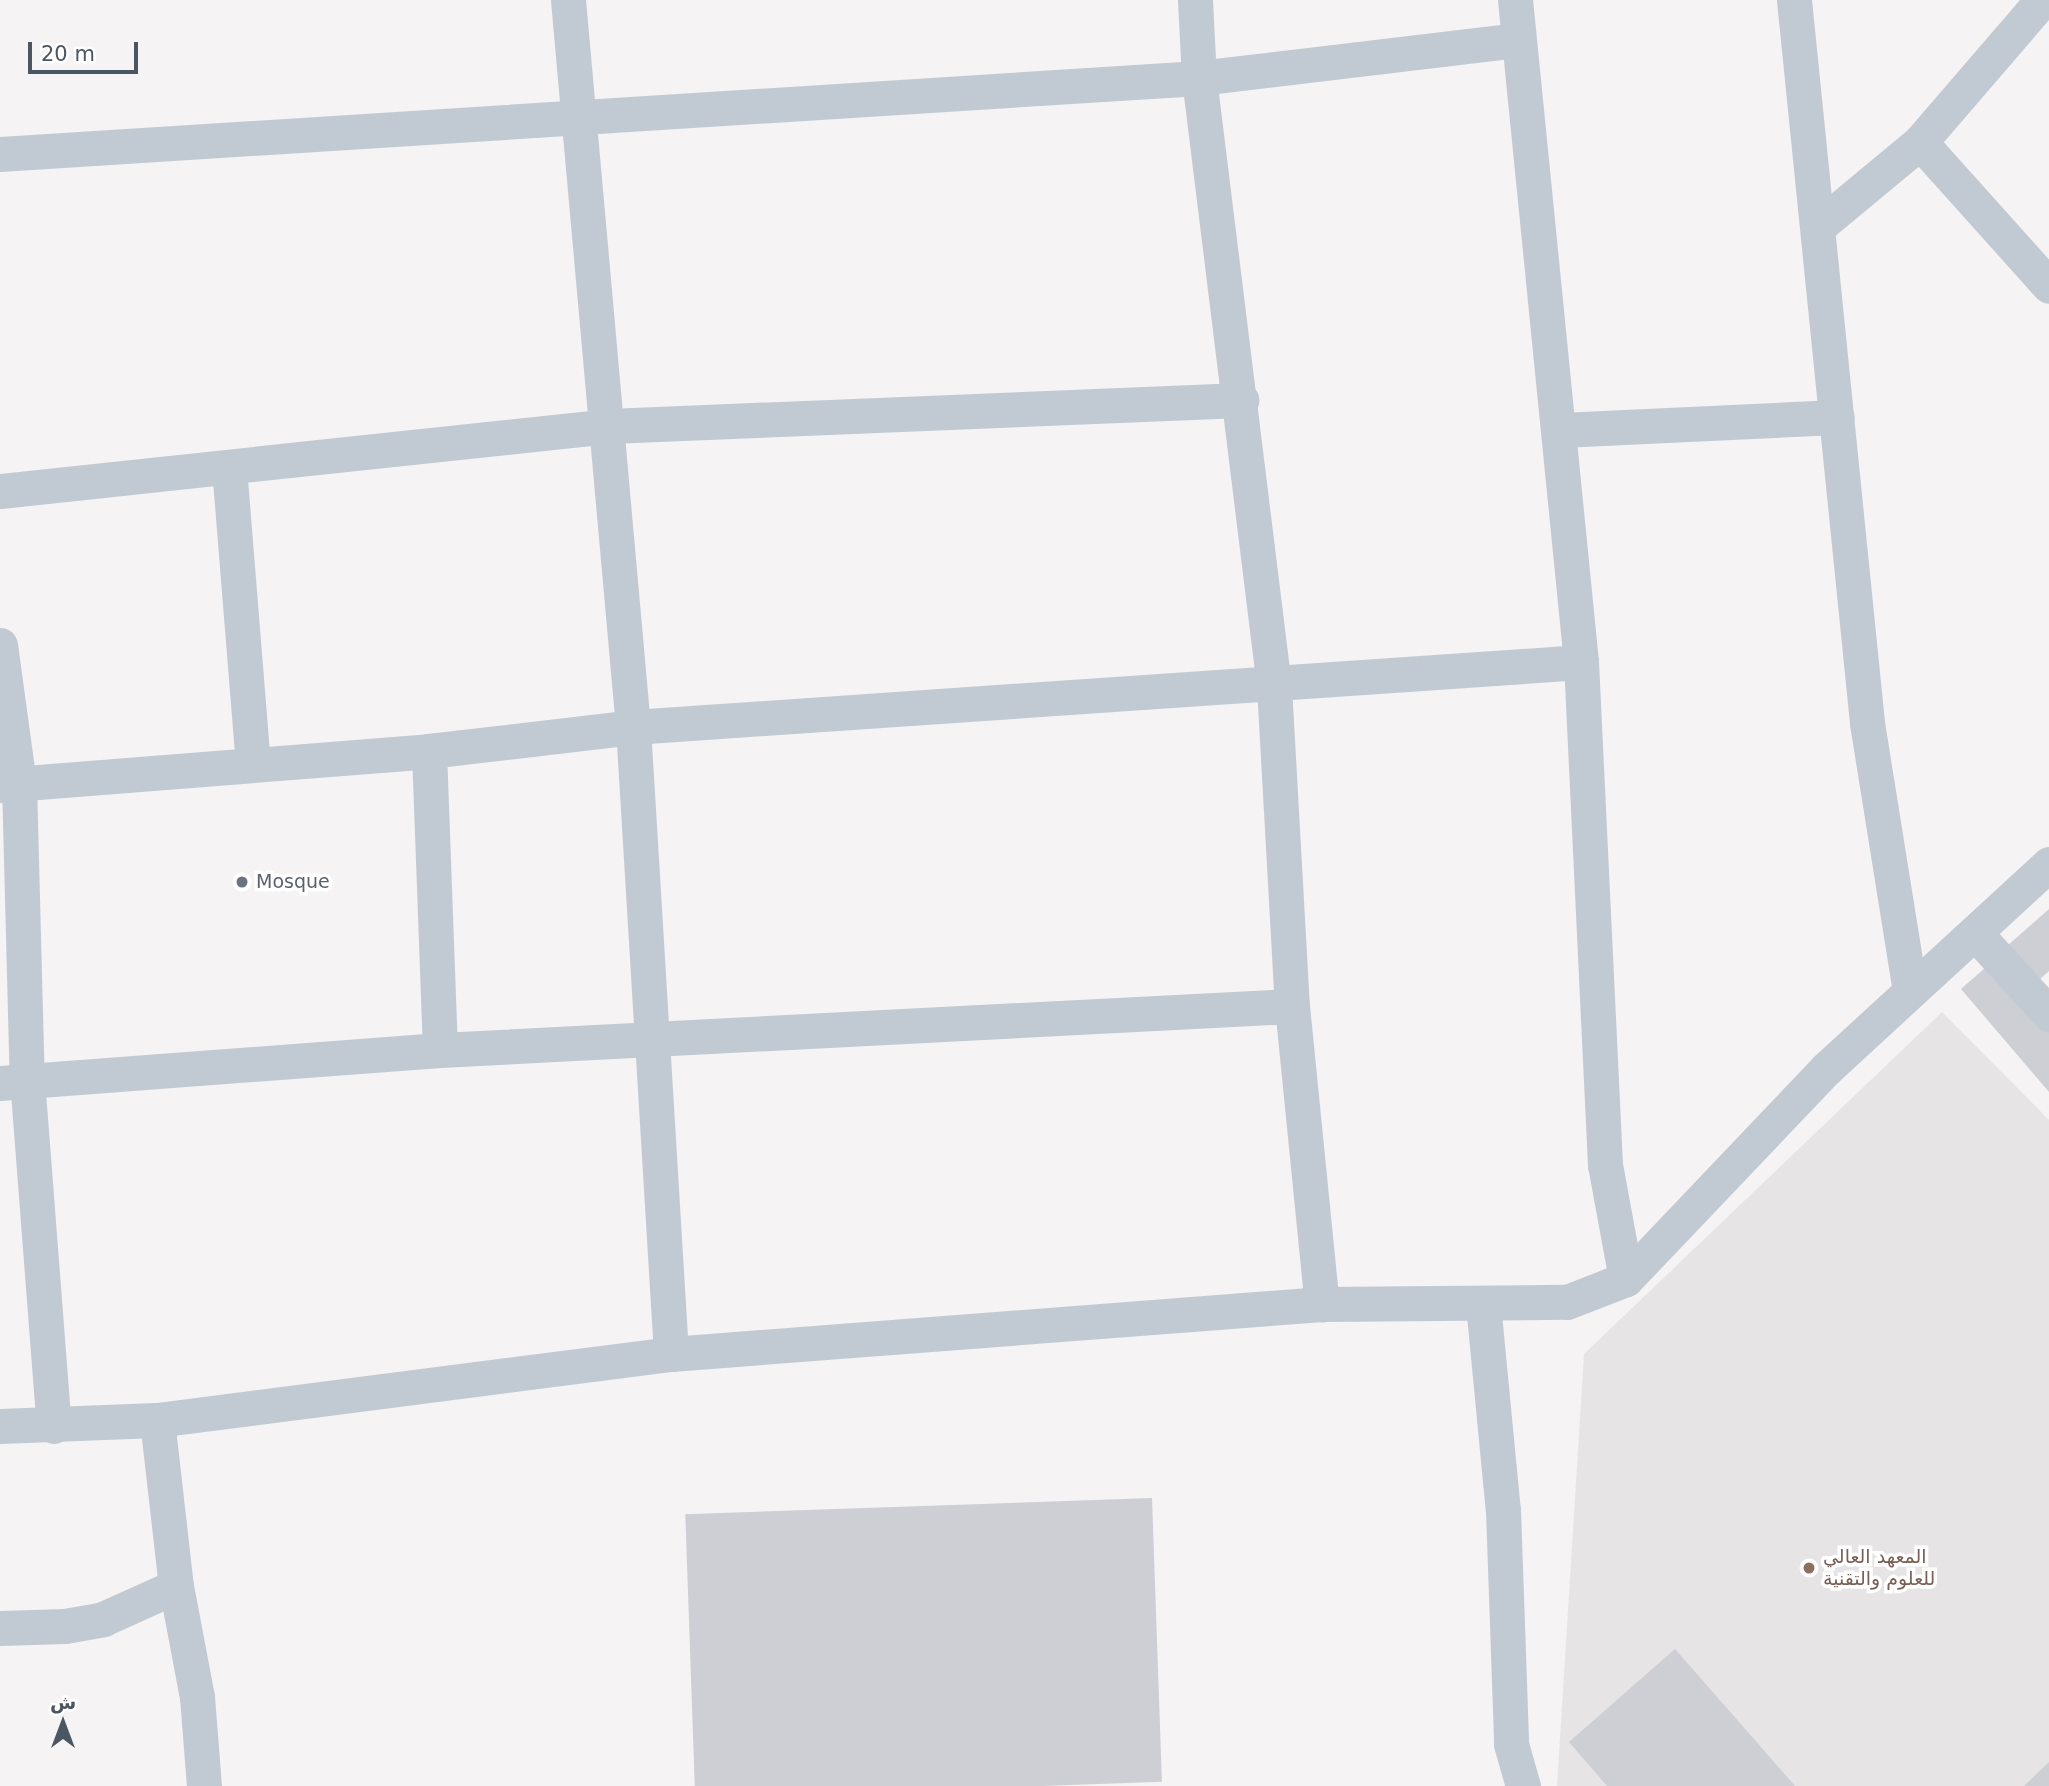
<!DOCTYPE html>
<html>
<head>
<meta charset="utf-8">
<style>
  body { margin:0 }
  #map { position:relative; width:2049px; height:1786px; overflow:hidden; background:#f5f3f3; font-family:"DejaVu Sans","Noto Sans Arabic",sans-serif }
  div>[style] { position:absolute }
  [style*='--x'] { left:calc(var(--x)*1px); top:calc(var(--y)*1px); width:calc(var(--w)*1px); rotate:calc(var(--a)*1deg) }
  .education>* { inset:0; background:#e6e4e5 }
  .building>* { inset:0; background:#cdcfd5; transform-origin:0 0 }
  .minor>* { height:35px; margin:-17.5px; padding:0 17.5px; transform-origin:17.5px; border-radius:17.5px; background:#c1cad2 }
  .dots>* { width:19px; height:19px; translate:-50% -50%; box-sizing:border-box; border:4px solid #fff; border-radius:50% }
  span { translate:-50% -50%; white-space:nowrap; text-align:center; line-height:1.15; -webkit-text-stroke:7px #fff; paint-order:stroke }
  .worship-label { font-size:19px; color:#5b616d }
  .left { translate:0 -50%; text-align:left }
  .education-label { font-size:19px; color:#785e54 }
  .north { position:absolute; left:28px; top:1688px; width:70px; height:70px; -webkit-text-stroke:5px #fff; paint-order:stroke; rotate:0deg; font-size:19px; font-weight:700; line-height:28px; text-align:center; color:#4a5661 }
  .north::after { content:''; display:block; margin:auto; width:24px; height:32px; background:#4a5661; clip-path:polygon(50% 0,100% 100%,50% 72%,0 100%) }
  .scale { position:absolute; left:28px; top:42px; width:110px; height:32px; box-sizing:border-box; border:4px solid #4a5661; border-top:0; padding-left:9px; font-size:21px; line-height:24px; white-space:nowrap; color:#4a5661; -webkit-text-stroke:5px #fff; paint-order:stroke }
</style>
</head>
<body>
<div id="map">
  <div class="education">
    <div style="clip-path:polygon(1942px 1012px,2049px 1120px,2049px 1786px,1557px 1786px,1584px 1354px)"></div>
  </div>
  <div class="building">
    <div style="clip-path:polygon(2049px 909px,2049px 971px,2038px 981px,2007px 946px)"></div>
    <div style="clip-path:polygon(1993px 961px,2049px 1026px,2049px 1092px,1961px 989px)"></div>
    <div style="left:1152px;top:1498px;width:284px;height:467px;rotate:88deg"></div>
    <div style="clip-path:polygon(1675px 1649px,1795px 1786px,1607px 1786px,1569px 1742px)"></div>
    <div style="clip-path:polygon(2049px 1762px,2049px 1786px,2024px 1786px)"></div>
  </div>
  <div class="minor">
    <div style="--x:568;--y:0;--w:730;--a:84.89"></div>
    <div style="--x:633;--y:727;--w:628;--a:86.53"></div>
    <div style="--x:1195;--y:0;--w:78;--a:87.1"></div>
    <div style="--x:1199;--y:78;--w:613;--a:82.97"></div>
    <div style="--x:1274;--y:686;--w:321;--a:86.8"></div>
    <div style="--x:1292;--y:1006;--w:300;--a:84.3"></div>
    <div style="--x:1794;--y:0;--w:727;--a:84.23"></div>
    <div style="--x:1867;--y:723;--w:272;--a:80.9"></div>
    <div style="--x:1920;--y:142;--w:193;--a:48.1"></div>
    <div style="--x:0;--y:154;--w:1201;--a:-3.63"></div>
    <div style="--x:1199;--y:78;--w:320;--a:-6.8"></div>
    <div style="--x:1820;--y:225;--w:130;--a:-39.7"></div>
    <div style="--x:1920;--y:142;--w:187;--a:-49.3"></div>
    <div style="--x:1561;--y:430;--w:276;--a:-2.7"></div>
    <div style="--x:229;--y:467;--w:298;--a:85.4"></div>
    <div style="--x:0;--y:491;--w:612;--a:-6.09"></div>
    <div style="--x:609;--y:426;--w:633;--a:-2.36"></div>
    <div style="--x:0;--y:645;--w:139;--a:82.2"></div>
    <div style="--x:19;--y:783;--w:296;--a:88.5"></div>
    <div style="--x:27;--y:1079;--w:348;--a:85.6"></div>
    <div style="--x:429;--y:751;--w:299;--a:87.9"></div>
    <div style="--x:0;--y:785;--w:430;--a:-4.5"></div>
    <div style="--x:429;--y:751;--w:205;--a:-6.7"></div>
    <div style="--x:633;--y:727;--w:950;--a:-3.92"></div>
    <div style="--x:1975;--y:933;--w:110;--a:47.6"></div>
    <div style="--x:0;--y:1083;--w:441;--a:-4.3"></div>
    <div style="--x:440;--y:1050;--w:853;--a:-2.96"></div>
    <div style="--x:1626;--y:1279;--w:290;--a:-46.4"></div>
    <div style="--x:1826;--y:1069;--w:303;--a:-42.6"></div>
    <div style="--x:1483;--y:1304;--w:207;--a:84.5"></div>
    <div style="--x:1503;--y:1510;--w:234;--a:88"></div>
    <div style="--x:1511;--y:1744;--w:44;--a:74.1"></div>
    <div style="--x:157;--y:1420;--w:167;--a:83.5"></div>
    <div style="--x:176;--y:1586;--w:113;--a:79.3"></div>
    <div style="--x:197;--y:1697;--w:89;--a:85.5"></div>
    <div style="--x:0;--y:1426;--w:157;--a:-2.2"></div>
    <div style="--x:157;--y:1420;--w:518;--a:-7.32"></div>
    <div style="--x:671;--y:1354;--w:653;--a:-4.39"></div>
    <div style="--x:1322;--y:1304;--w:245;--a:-0.5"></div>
    <div style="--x:1567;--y:1302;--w:63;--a:-21.3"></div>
    <div style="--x:1626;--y:1279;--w:116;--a:-100.4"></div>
    <div style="--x:1605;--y:1165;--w:504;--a:-92.73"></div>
    <div style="--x:1581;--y:662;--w:665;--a:-95.69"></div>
    <div style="--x:0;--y:1628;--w:65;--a:-1.8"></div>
    <div style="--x:65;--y:1626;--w:39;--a:-10"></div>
    <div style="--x:103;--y:1619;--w:80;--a:-24.3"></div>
  </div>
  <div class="dots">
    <div style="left:242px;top:882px;background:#6b7280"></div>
    <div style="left:1809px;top:1568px;background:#8d6e63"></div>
  </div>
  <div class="worship-label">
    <span class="left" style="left:256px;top:882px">Mosque</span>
  </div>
  <div class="education-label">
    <span class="left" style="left:1823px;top:1568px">المعهد العالي<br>للعلوم والتقنية</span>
  </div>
  <div class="north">ش</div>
  <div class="scale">20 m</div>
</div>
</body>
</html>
